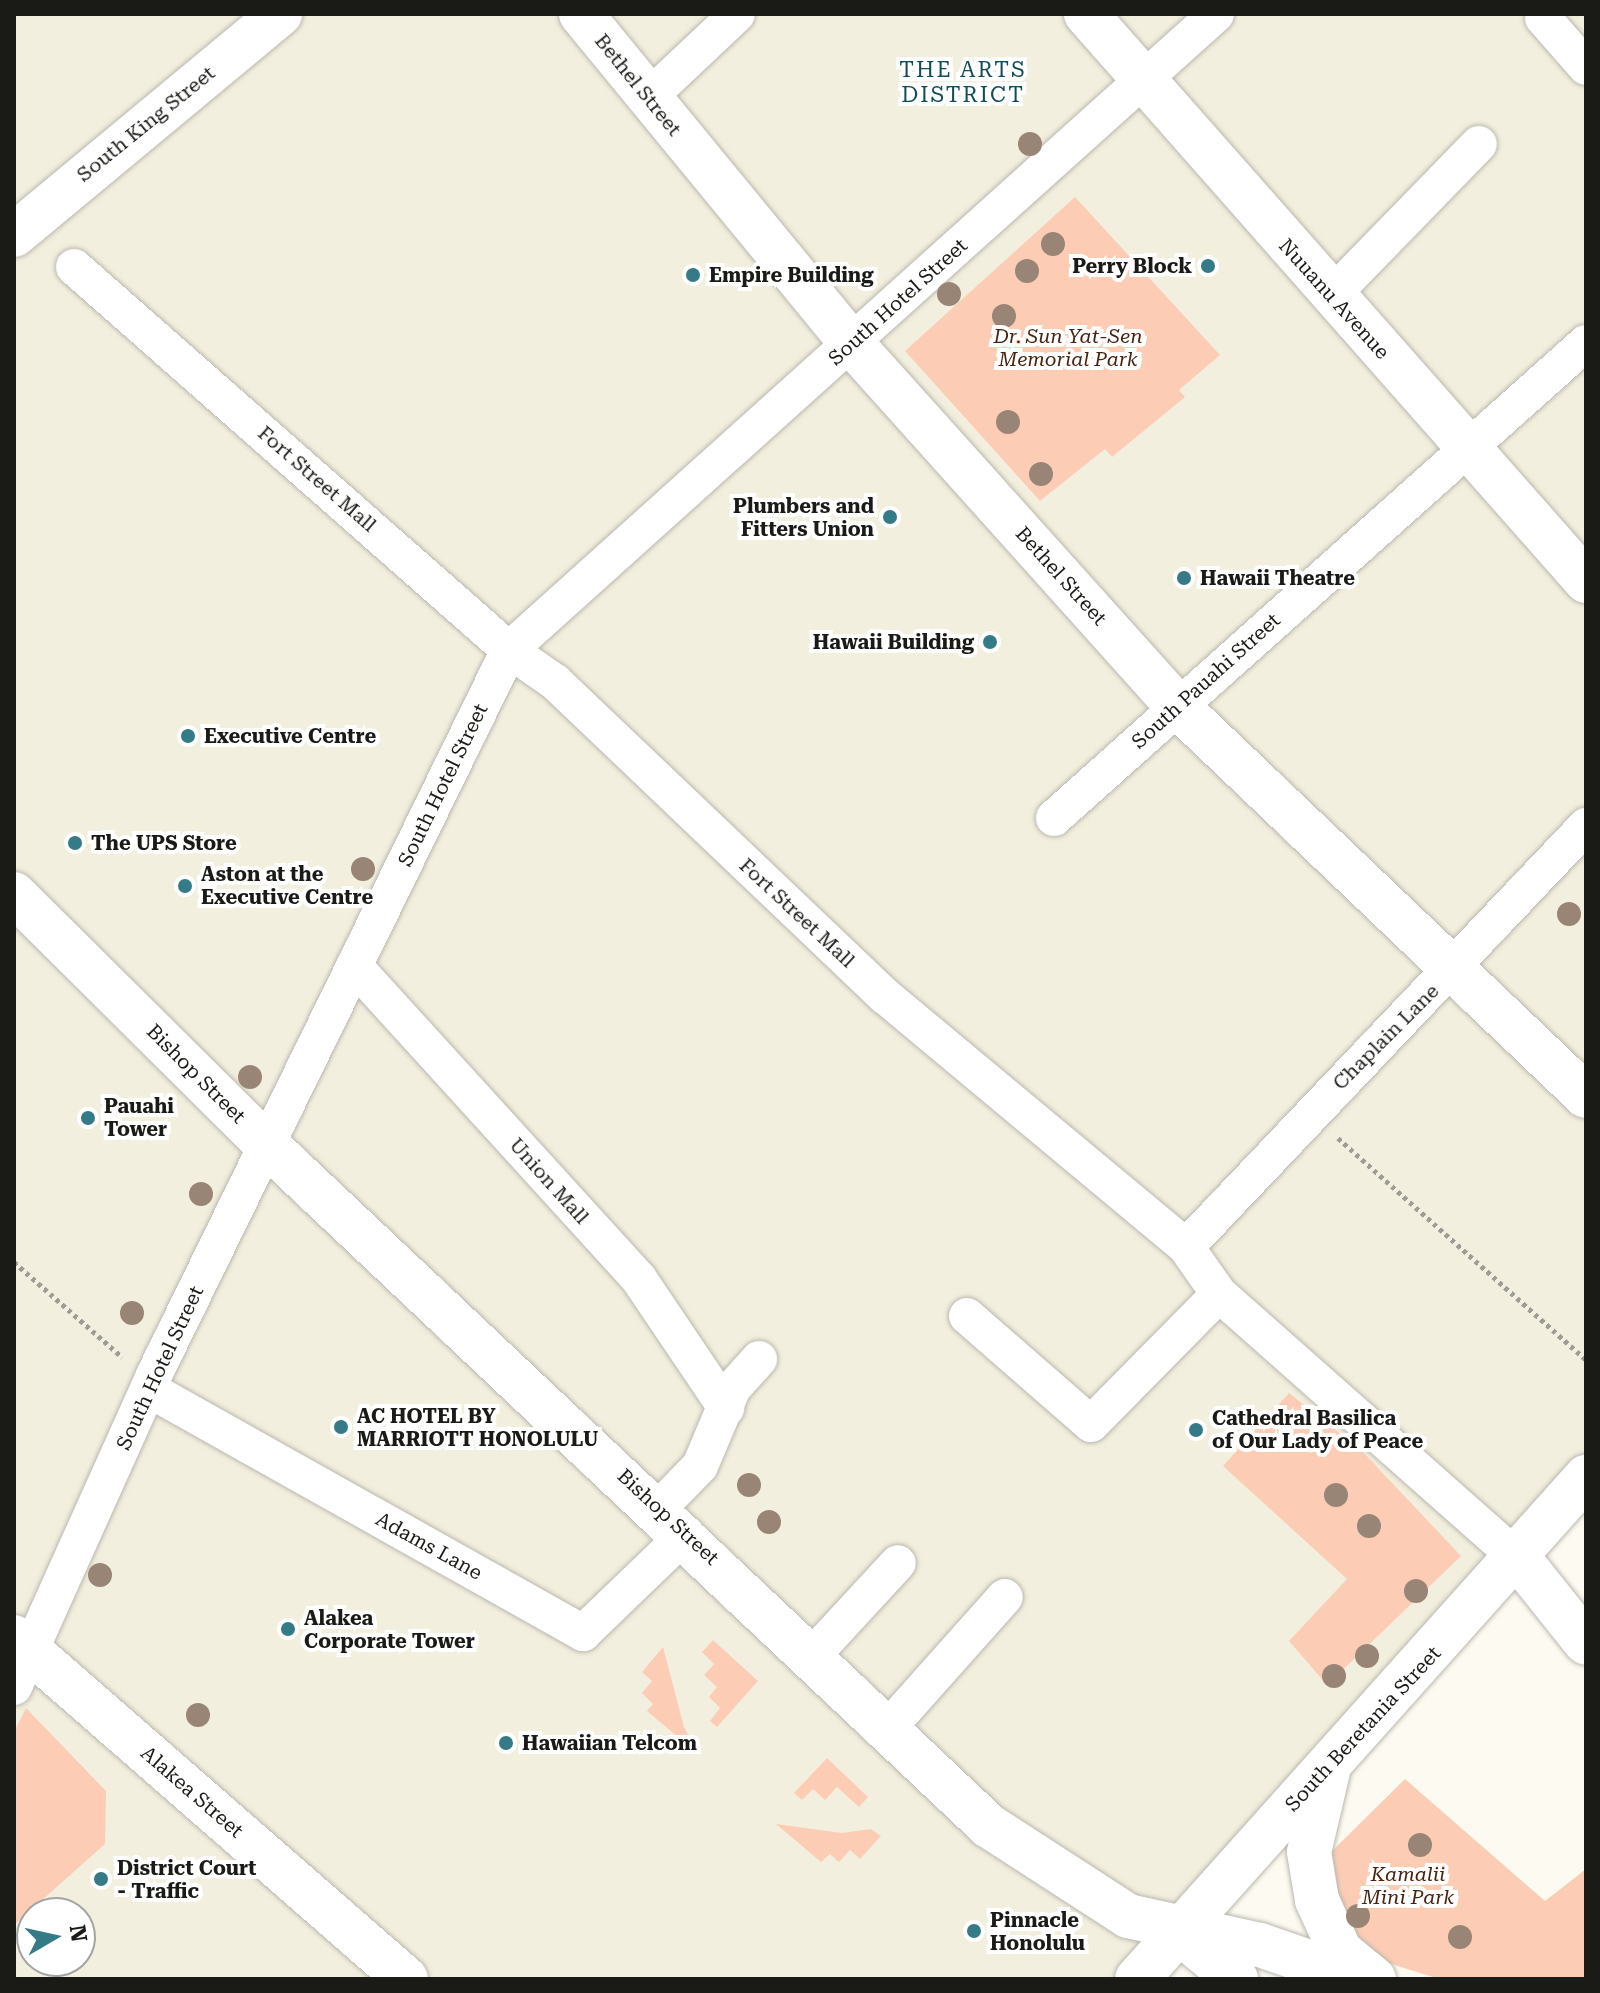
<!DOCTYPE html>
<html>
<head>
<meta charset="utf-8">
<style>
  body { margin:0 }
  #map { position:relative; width:1600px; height:1993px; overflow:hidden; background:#fdfbf1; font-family:"Roboto Serif",serif }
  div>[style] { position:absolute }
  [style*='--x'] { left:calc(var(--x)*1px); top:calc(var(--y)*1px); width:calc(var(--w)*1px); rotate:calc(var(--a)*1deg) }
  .built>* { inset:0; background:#f3efde }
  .green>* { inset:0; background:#fccdb4 }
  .path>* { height:5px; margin-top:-2.5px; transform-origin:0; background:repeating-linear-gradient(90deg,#9e9d95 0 4px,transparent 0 8px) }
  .roads { filter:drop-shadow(0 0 2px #bab8af) drop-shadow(0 0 2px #bab8af) }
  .minor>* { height:36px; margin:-18px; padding:0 18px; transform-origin:18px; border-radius:18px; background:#fff }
  .major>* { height:44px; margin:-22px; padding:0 22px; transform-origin:22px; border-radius:22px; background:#fff }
  .trees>* { width:24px; height:24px; margin:-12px; border-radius:50%; background:#998575 }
  .dots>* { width:22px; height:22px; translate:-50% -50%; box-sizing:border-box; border:4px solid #fff; border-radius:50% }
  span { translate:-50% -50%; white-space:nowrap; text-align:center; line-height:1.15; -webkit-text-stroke:8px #fff; paint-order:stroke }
  .street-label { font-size:20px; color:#1a1a16 }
  .poi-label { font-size:20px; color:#1a1a16; font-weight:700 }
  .right { translate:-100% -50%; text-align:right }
  .left { translate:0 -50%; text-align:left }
  .park-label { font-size:20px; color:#47240f; font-style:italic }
  .neighbourhood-label { font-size:22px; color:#124d57; letter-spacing:2px }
  .frame { position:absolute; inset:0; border:16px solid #1a1a16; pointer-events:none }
  .north { position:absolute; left:16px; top:1897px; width:80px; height:80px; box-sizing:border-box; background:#fff; border:2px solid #a3a3a2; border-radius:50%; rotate:81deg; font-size:22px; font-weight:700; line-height:32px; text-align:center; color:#1a1a16 }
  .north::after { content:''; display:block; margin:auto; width:28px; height:36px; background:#357a87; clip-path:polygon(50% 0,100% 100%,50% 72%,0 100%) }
</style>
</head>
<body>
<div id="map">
  <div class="built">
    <div style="clip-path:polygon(evenodd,14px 14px,1586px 14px,1586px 1477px,1132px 1979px,14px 1979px,14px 14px,32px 1913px,80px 1913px,80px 1961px,32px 1961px,32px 1913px)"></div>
  </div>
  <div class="green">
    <div style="clip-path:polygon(1075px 197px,1220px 355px,1179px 390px,1185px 397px,1112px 457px,1105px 449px,1040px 501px,905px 351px)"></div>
    <div style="clip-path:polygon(1289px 1393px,1361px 1450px,1461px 1556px,1327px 1685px,1289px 1641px,1347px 1579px,1223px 1466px)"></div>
    <div style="clip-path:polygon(713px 1640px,758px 1681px,717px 1727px,710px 1721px,720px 1708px,709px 1697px,717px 1687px,704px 1675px,714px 1664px,702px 1652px)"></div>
    <div style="clip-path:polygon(663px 1647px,684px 1727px,697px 1753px,647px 1711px,653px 1704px,642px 1693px,652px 1681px,642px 1672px)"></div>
    <div style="clip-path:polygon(26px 1708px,106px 1791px,105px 1844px,14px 1925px,14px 1732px)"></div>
    <div style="clip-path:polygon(827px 1758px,868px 1797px,859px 1807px,837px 1787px,825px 1800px,813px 1789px,802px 1800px,794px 1793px)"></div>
    <div style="clip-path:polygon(1405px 1779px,1545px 1901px,1586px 1869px,1586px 1979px,1439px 1979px,1350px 1951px,1324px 1859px)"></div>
    <div style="clip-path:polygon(776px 1824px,842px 1833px,871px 1829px,881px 1836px,860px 1859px,850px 1850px,839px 1862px,830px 1854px,821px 1862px)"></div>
  </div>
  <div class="path">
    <div style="--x:1338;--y:1138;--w:333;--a:41.8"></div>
    <div style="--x:14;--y:1262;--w:144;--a:41.3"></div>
  </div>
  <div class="roads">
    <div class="minor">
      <div style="--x:1543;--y:18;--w:65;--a:48.7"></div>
      <div style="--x:648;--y:98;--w:122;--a:-43.3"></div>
      <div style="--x:74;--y:267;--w:580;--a:41.36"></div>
      <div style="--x:509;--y:650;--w:56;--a:34.8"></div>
      <div style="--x:555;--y:682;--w:456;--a:43.6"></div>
      <div style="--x:885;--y:996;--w:392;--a:39.8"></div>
      <div style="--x:1186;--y:1247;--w:57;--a:54.9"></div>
      <div style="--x:1219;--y:1294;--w:400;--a:41.5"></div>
      <div style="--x:1331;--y:296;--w:212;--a:-45.8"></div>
      <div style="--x:1054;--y:818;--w:713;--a:-41.76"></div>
      <div style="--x:356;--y:968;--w:420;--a:47.7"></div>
      <div style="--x:639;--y:1279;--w:156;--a:56"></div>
      <div style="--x:1186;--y:1247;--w:581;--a:-46.47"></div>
      <div style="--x:967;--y:1316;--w:164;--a:41.1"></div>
      <div style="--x:1091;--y:1424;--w:182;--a:-45.4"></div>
      <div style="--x:150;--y:1390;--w:497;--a:29.3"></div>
      <div style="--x:583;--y:1633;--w:143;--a:-43.9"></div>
      <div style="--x:658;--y:1509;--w:60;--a:-45.7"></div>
      <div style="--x:700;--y:1466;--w:85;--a:-67.1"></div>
      <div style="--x:733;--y:1388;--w:39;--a:-48"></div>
      <div style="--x:813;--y:1655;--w:125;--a:-47.3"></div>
      <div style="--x:14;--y:1687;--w:342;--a:-65.8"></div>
      <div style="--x:154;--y:1375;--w:807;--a:-63.91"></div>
      <div style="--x:509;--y:650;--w:951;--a:-41.97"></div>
      <div style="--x:889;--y:1727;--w:174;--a:-48.3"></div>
    </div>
    <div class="major">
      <div style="--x:581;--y:14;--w:428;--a:50.6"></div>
      <div style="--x:853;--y:345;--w:485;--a:48.1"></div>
      <div style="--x:1177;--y:706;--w:565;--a:43.64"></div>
      <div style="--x:1086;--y:14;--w:756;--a:48.59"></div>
      <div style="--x:14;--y:235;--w:346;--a:-39.7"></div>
      <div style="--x:14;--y:894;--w:355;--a:44.8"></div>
      <div style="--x:266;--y:1144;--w:994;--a:43.33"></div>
      <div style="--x:989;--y:1826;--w:166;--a:32.9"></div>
      <div style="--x:1128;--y:1916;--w:135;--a:12.4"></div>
      <div style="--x:1260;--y:1945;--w:105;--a:19"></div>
      <div style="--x:1519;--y:1559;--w:107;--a:51.4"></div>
      <div style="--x:14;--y:1637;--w:520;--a:41.1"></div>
      <div style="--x:1329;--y:1767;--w:87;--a:103.2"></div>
      <div style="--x:1309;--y:1852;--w:49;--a:80.5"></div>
      <div style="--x:1317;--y:1900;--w:56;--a:65.7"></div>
      <div style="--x:1340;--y:1951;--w:44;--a:39.5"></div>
      <div style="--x:1179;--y:1932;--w:74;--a:39.5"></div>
      <div style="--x:1137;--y:1979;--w:674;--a:-48.19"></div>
    </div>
  </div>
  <div class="trees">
    <div style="left:1030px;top:144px"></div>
    <div style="left:1053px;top:244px"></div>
    <div style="left:1027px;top:271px"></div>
    <div style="left:949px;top:294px"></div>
    <div style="left:1004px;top:316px"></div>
    <div style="left:1008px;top:422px"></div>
    <div style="left:1041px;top:474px"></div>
    <div style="left:363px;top:869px"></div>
    <div style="left:1569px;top:914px"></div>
    <div style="left:250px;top:1077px"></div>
    <div style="left:201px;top:1194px"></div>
    <div style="left:132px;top:1313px"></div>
    <div style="left:749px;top:1485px"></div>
    <div style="left:1336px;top:1495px"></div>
    <div style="left:769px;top:1522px"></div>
    <div style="left:1369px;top:1526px"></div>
    <div style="left:100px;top:1575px"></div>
    <div style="left:1416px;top:1591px"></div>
    <div style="left:1367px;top:1656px"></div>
    <div style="left:1334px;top:1676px"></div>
    <div style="left:198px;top:1715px"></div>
    <div style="left:1420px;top:1845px"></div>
    <div style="left:1358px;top:1916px"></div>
    <div style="left:1460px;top:1937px"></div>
  </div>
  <div class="dots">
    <div style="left:1208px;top:266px;background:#357a87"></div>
    <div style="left:693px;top:275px;background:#357a87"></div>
    <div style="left:890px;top:517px;background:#357a87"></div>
    <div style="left:1184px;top:578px;background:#357a87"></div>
    <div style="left:990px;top:642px;background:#357a87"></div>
    <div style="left:188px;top:736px;background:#357a87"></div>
    <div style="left:75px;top:843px;background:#357a87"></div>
    <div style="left:185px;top:886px;background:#357a87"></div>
    <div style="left:88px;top:1118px;background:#357a87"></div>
    <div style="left:341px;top:1427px;background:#357a87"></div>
    <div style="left:1196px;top:1430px;background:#357a87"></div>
    <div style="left:288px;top:1629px;background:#357a87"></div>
    <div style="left:506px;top:1743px;background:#357a87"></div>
    <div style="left:101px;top:1879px;background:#357a87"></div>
    <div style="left:974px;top:1931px;background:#357a87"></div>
  </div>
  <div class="street-label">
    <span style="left:638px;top:85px;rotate:51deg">Bethel Street</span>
    <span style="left:146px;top:124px;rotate:-39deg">South King Street</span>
    <span style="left:1334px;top:299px;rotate:48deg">Nuuanu Avenue</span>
    <span style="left:898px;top:302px;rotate:-42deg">South Hotel Street</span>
    <span style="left:317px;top:479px;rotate:41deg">Fort Street Mall</span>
    <span style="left:1061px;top:576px;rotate:48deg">Bethel Street</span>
    <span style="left:1206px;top:681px;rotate:-42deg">South Pauahi Street</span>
    <span style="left:443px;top:785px;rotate:-64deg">South Hotel Street</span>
    <span style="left:797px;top:913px;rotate:43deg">Fort Street Mall</span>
    <span style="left:1386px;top:1037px;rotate:-45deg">Chaplain Lane</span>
    <span style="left:196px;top:1074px;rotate:45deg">Bishop Street</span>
    <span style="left:549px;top:1181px;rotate:48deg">Union Mall</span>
    <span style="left:160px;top:1368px;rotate:-65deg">South Hotel Street</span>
    <span style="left:668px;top:1517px;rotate:43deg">Bishop Street</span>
    <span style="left:429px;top:1546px;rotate:29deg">Adams Lane</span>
    <span style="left:1363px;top:1729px;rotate:-47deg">South Beretania Street</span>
    <span style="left:192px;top:1792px;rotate:41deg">Alakea Street</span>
  </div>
  <div class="poi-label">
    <span class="right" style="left:1192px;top:266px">Perry Block</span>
    <span class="left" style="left:709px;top:275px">Empire Building</span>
    <span class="right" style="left:874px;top:518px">Plumbers and<br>Fitters Union</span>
    <span class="left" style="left:1200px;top:578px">Hawaii Theatre</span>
    <span class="right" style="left:974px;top:642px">Hawaii Building</span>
    <span class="left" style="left:204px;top:736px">Executive Centre</span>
    <span class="left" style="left:91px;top:843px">The UPS Store</span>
    <span class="left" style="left:201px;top:886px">Aston at the<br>Executive Centre</span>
    <span class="left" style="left:104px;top:1118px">Pauahi<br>Tower</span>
    <span class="left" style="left:357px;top:1428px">AC HOTEL BY<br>MARRIOTT HONOLULU</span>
    <span class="left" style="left:1212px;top:1430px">Cathedral Basilica<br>of Our Lady of Peace</span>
    <span class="left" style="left:304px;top:1630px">Alakea<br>Corporate Tower</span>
    <span class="left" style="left:522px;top:1743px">Hawaiian Telcom</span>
    <span class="left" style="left:117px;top:1880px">District Court<br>- Traffic</span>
    <span class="left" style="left:990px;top:1932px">Pinnacle<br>Honolulu</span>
  </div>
  <div class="park-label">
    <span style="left:1068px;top:348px">Dr. Sun Yat-Sen<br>Memorial Park</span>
    <span style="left:1408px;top:1886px">Kamalii<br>Mini Park</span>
  </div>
  <div class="neighbourhood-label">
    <span style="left:963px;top:82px">THE ARTS<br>DISTRICT</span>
  </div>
  <div class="frame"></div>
  <div class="north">N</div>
</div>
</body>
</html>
